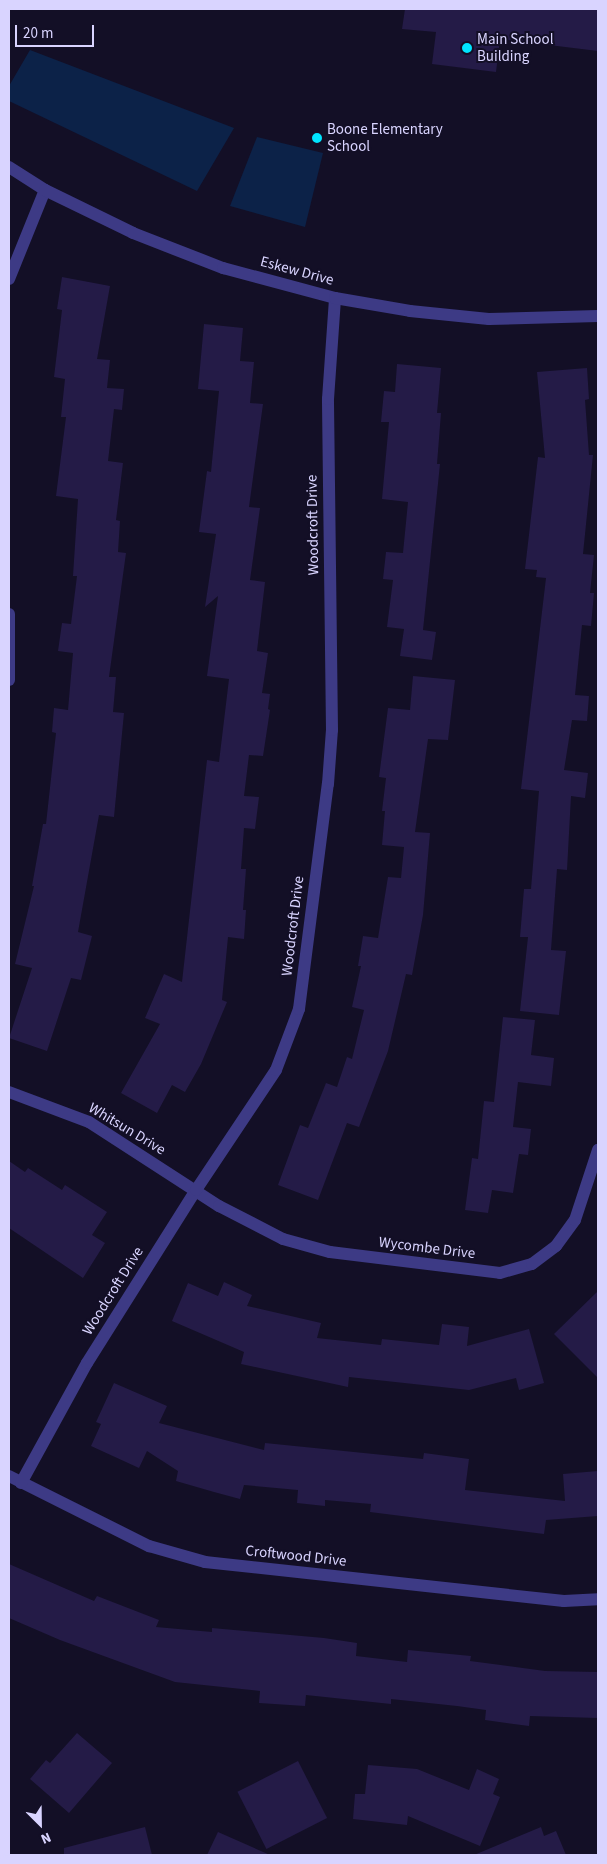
<!DOCTYPE html>
<html>
<head>
<meta charset="utf-8">
<style>
  body { margin:0 }
  #map { position:relative; width:607px; height:1864px; overflow:hidden; background:#130f26; font-family:"Source Sans 3",sans-serif }
  div>[style] { position:absolute }
  [style*='--x'] { left:calc(var(--x)*1px); top:calc(var(--y)*1px); width:calc(var(--w)*1px); rotate:calc(var(--a)*1deg) }
  .water>* { inset:0; background:#0c2248 }
  .building>* { inset:0; background:#241b47; transform-origin:0 0 }
  .minor>* { height:12px; margin:-6px; padding:0 6px; transform-origin:6px; border-radius:6px; background:#3d3a85 }
  .tertiary>* { height:12px; margin:-6px; padding:0 6px; transform-origin:6px; border-radius:6px; background:#3d3a85 }
  .dots>* { width:14px; height:14px; translate:-50% -50%; box-sizing:border-box; border:2px solid #130f26; border-radius:50% }
  span { translate:-50% -50%; white-space:nowrap; text-align:center; line-height:1.15; -webkit-text-stroke:4px #130f26; paint-order:stroke }
  .poi-label { font-size:15px; color:#d9d4ff }
  .left { translate:0 -50%; text-align:left }
  .street-label { font-size:15px; color:#d9d4ff }
  .frame { position:absolute; inset:0; border:10px solid #d9d4ff; pointer-events:none }
  .north { position:absolute; left:15px; top:1799px; width:50px; height:50px; -webkit-text-stroke:4px #130f26; paint-order:stroke; rotate:157deg; font-size:14px; font-weight:700; line-height:20px; text-align:center; color:#d9d4ff }
  .north::after { content:''; display:block; margin:auto; width:18px; height:22px; background:#d9d4ff; clip-path:polygon(50% 0,100% 100%,50% 72%,0 100%) }
  .scale { position:absolute; left:15px; top:25px; width:79px; height:22px; box-sizing:border-box; border:2px solid #d9d4ff; border-top:0; padding-left:6px; font-size:15px; line-height:18px; white-space:nowrap; color:#d9d4ff; -webkit-text-stroke:4px #130f26; paint-order:stroke }
</style>
</head>
<body>
<div id="map">
  <div class="water">
    <div style="clip-path:polygon(30px 50px,234px 128px,197px 191px,9px 101px,9px 86px)"></div>
    <div style="clip-path:polygon(257px 137px,323px 153px,305px 227px,230px 206px)"></div>
  </div>
  <div class="building">
    <div style="clip-path:polygon(405px 9px,598px 9px,598px 51px,500px 39px,496px 72px,432px 64px,436px 32px,402px 29px)"></div>
    <div style="clip-path:polygon(62px 277px,110px 286px,97px 359px,110px 360px,107px 388px,124px 389px,122px 410px,114px 409px,108px 461px,123px 463px,116px 520px,120px 521px,118px 552px,126px 553px,109px 677px,116px 677px,113px 712px,124px 713px,114px 817px,99px 815px,78px 932px,92px 936px,81px 980px,71px 978px,47px 1051px,9px 1038px,32px 968px,15px 964px,34px 886px,32px 886px,43px 824px,46px 824px,56px 733px,52px 732px,54px 708px,68px 710px,73px 653px,58px 651px,62px 623px,71px 624px,77px 576px,73px 576px,78px 499px,56px 496px,66px 417px,61px 417px,65px 379px,54px 377px,62px 310px,57px 309px)"></div>
    <div style="clip-path:polygon(204px 324px,243px 328px,240px 361px,254px 362px,250px 403px,263px 404px,249px 507px,260px 508px,250px 580px,265px 582px,257px 651px,268px 653px,262px 693px,270px 694px,268px 709px,270px 710px,263px 756px,249px 755px,244px 796px,259px 797px,255px 829px,244px 828px,241px 869px,246px 869px,243px 910px,246px 910px,244px 939px,228px 937px,222px 1000px,227px 1002px,201px 1064px,185px 1092px,172px 1085px,157px 1113px,121px 1093px,160px 1024px,145px 1018px,164px 974px,182px 982px,207px 760px,219px 762px,229px 679px,207px 676px,218px 596px,205px 607px,216px 534px,199px 532px,207px 471px,211px 472px,219px 391px,198px 389px)"></div>
    <div style="clip-path:polygon(397px 364px,441px 368px,437px 413px,441px 413px,437px 464px,440px 464px,423px 630px,436px 632px,432px 660px,400px 656px,404px 629px,387px 627px,393px 580px,383px 579px,386px 552px,403px 553px,408px 502px,382px 499px,389px 422px,381px 422px,384px 391px,395px 392px)"></div>
    <div style="clip-path:polygon(587px 368px,589px 399px,585px 400px,589px 455px,593px 455px,583px 554px,594px 555px,590px 593px,594px 593px,591px 626px,582px 625px,575px 695px,589px 696px,587px 721px,572px 720px,564px 770px,588px 773px,585px 798px,571px 796px,567px 870px,557px 869px,551px 950px,566px 951px,559px 1015px,520px 1011px,528px 937px,520px 937px,524px 889px,531px 889px,539px 791px,521px 789px,546px 578px,536px 577px,537px 570px,525px 569px,538px 457px,545px 458px,537px 372px)"></div>
    <div style="clip-path:polygon(413px 676px,455px 680px,448px 740px,428px 739px,415px 832px,430px 833px,423px 915px,412px 975px,406px 974px,388px 1051px,359px 1127px,347px 1123px,318px 1200px,278px 1185px,300px 1125px,308px 1128px,326px 1083px,337px 1087px,347px 1057px,352px 1059px,364px 1010px,352px 1007px,361px 966px,358px 966px,363px 936px,378px 938px,388px 877px,401px 878px,404px 847px,382px 845px,385px 811px,382px 811px,386px 778px,379px 777px,388px 708px,410px 710px)"></div>
    <div style="clip-path:polygon(503px 1017px,535px 1020px,531px 1055px,554px 1058px,551px 1086px,518px 1082px,513px 1127px,531px 1129px,528px 1155px,519px 1154px,513px 1193px,492px 1190px,488px 1213px,465px 1210px,472px 1158px,478px 1159px,484px 1101px,494px 1102px)"></div>
    <div style="clip-path:polygon(9px 1161px,25px 1172px,28px 1168px,62px 1190px,65px 1185px,107px 1212px,92px 1235px,105px 1243px,83px 1278px,9px 1228px)"></div>
    <div style="clip-path:polygon(224px 1282px,252px 1295px,247px 1306px,321px 1323px,317px 1338px,381px 1345px,382px 1339px,439px 1345px,442px 1324px,469px 1327px,467px 1346px,529px 1329px,544px 1383px,519px 1390px,516px 1378px,469px 1390px,349px 1377px,348px 1387px,241px 1364px,244px 1352px,172px 1321px,188px 1283px,218px 1296px)"></div>
    <div style="clip-path:polygon(598px 1291px,598px 1378px,554px 1334px)"></div>
    <div style="clip-path:polygon(114px 1383px,167px 1406px,159px 1423px,264px 1450px,265px 1443px,423px 1459px,424px 1453px,469px 1459px,465px 1490px,565px 1501px,563px 1474px,598px 1471px,598px 1516px,546px 1520px,544px 1534px,370px 1512px,371px 1504px,325px 1500px,325px 1506px,297px 1503px,298px 1490px,244px 1485px,240px 1499px,214px 1492px,176px 1481px,178px 1471px,147px 1451px,139px 1468px,91px 1446px,101px 1424px,96px 1422px)"></div>
    <div style="clip-path:polygon(9px 1564px,94px 1601px,97px 1596px,159px 1620px,156px 1627px,212px 1632px,212px 1628px,324px 1638px,357px 1643px,356px 1656px,407px 1662px,408px 1650px,471px 1656px,470px 1661px,545px 1671px,598px 1672px,598px 1718px,530px 1716px,529px 1726px,485px 1720px,486px 1710px,457px 1706px,391px 1699px,391px 1704px,306px 1695px,305px 1706px,259px 1703px,260px 1691px,175px 1682px,60px 1640px,9px 1618px)"></div>
    <div style="clip-path:polygon(77px 1733px,112px 1763px,69px 1813px,30px 1779px,46px 1760px,50px 1763px)"></div>
    <div style="left:298px;top:1761px;width:64px;height:68px;rotate:63deg"></div>
    <div style="clip-path:polygon(368px 1765px,417px 1769px,469px 1790px,477px 1769px,499px 1779px,493px 1794px,500px 1797px,480px 1846px,408px 1816px,407px 1825px,353px 1819px,355px 1794px,365px 1794px)"></div>
    <div style="clip-path:polygon(145px 1827px,152px 1855px,64px 1855px,64px 1848px)"></div>
    <div style="clip-path:polygon(541px 1827px,544px 1836px,556px 1831px,566px 1855px,474px 1855px)"></div>
    <div style="clip-path:polygon(218px 1832px,270px 1855px,207px 1855px)"></div>
  </div>
  <div class="minor">
    <div style="--x:9;--y:279;--w:96;--a:-68"></div>
    <div style="--x:9;--y:614;--w:66;--a:90"></div>
    <div style="--x:9;--y:1092;--w:85;--a:20.6"></div>
    <div style="--x:89;--y:1122;--w:155;--a:32.9"></div>
    <div style="--x:219;--y:1206;--w:72;--a:27.3"></div>
    <div style="--x:283;--y:1239;--w:49;--a:15.5"></div>
    <div style="--x:330;--y:1252;--w:171;--a:7"></div>
    <div style="--x:500;--y:1273;--w:33;--a:-16"></div>
    <div style="--x:532;--y:1264;--w:30;--a:-37"></div>
    <div style="--x:556;--y:1246;--w:32;--a:-54"></div>
    <div style="--x:575;--y:1220;--w:74;--a:-71.8"></div>
    <div style="--x:9;--y:1476;--w:157;--a:26.6"></div>
    <div style="--x:149;--y:1546;--w:58;--a:15.9"></div>
    <div style="--x:205;--y:1562;--w:361;--a:6.2"></div>
    <div style="--x:564;--y:1601;--w:34;--a:-3"></div>
    <div style="--x:21;--y:1483;--w:137;--a:-61.2"></div>
    <div style="--x:87;--y:1363;--w:204;--a:-57.8"></div>
    <div style="--x:196;--y:1190;--w:144;--a:-56.3"></div>
    <div style="--x:276;--y:1070;--w:65;--a:-69.3"></div>
    <div style="--x:299;--y:1009;--w:227;--a:-82.7"></div>
    <div style="--x:328;--y:784;--w:54;--a:-85.8"></div>
    <div style="--x:332;--y:730;--w:331;--a:-90.7"></div>
    <div style="--x:328;--y:399;--w:101;--a:-86"></div>
  </div>
  <div class="tertiary">
    <div style="--x:9;--y:167;--w:43;--a:32.6"></div>
    <div style="--x:45;--y:190;--w:98;--a:26"></div>
    <div style="--x:133;--y:233;--w:97;--a:21.3"></div>
    <div style="--x:223;--y:268;--w:116;--a:15"></div>
    <div style="--x:335;--y:298;--w:76;--a:9.8"></div>
    <div style="--x:410;--y:311;--w:79;--a:5.8"></div>
    <div style="--x:489;--y:319;--w:109;--a:-1.6"></div>
  </div>
  <div class="dots">
    <div style="left:467px;top:48px;background:#00e5ff"></div>
    <div style="left:317px;top:138px;background:#00e5ff"></div>
  </div>
  <div class="poi-label">
    <span class="left" style="left:477px;top:48px">Main School<br>Building</span>
    <span class="left" style="left:327px;top:138px">Boone Elementary<br>School</span>
  </div>
  <div class="street-label">
    <span style="left:297px;top:271px;rotate:15deg">Eskew Drive</span>
    <span style="left:313px;top:525px;rotate:-91deg">Woodcroft Drive</span>
    <span style="left:293px;top:926px;rotate:-83deg">Woodcroft Drive</span>
    <span style="left:127px;top:1129px;rotate:31deg">Whitsun Drive</span>
    <span style="left:427px;top:1248px;rotate:7deg">Wycombe Drive</span>
    <span style="left:113px;top:1291px;rotate:-58deg">Woodcroft Drive</span>
    <span style="left:296px;top:1556px;rotate:6deg">Croftwood Drive</span>
  </div>
  <div class="frame"></div>
  <div class="north">N</div>
  <div class="scale">20 m</div>
</div>
</body>
</html>
